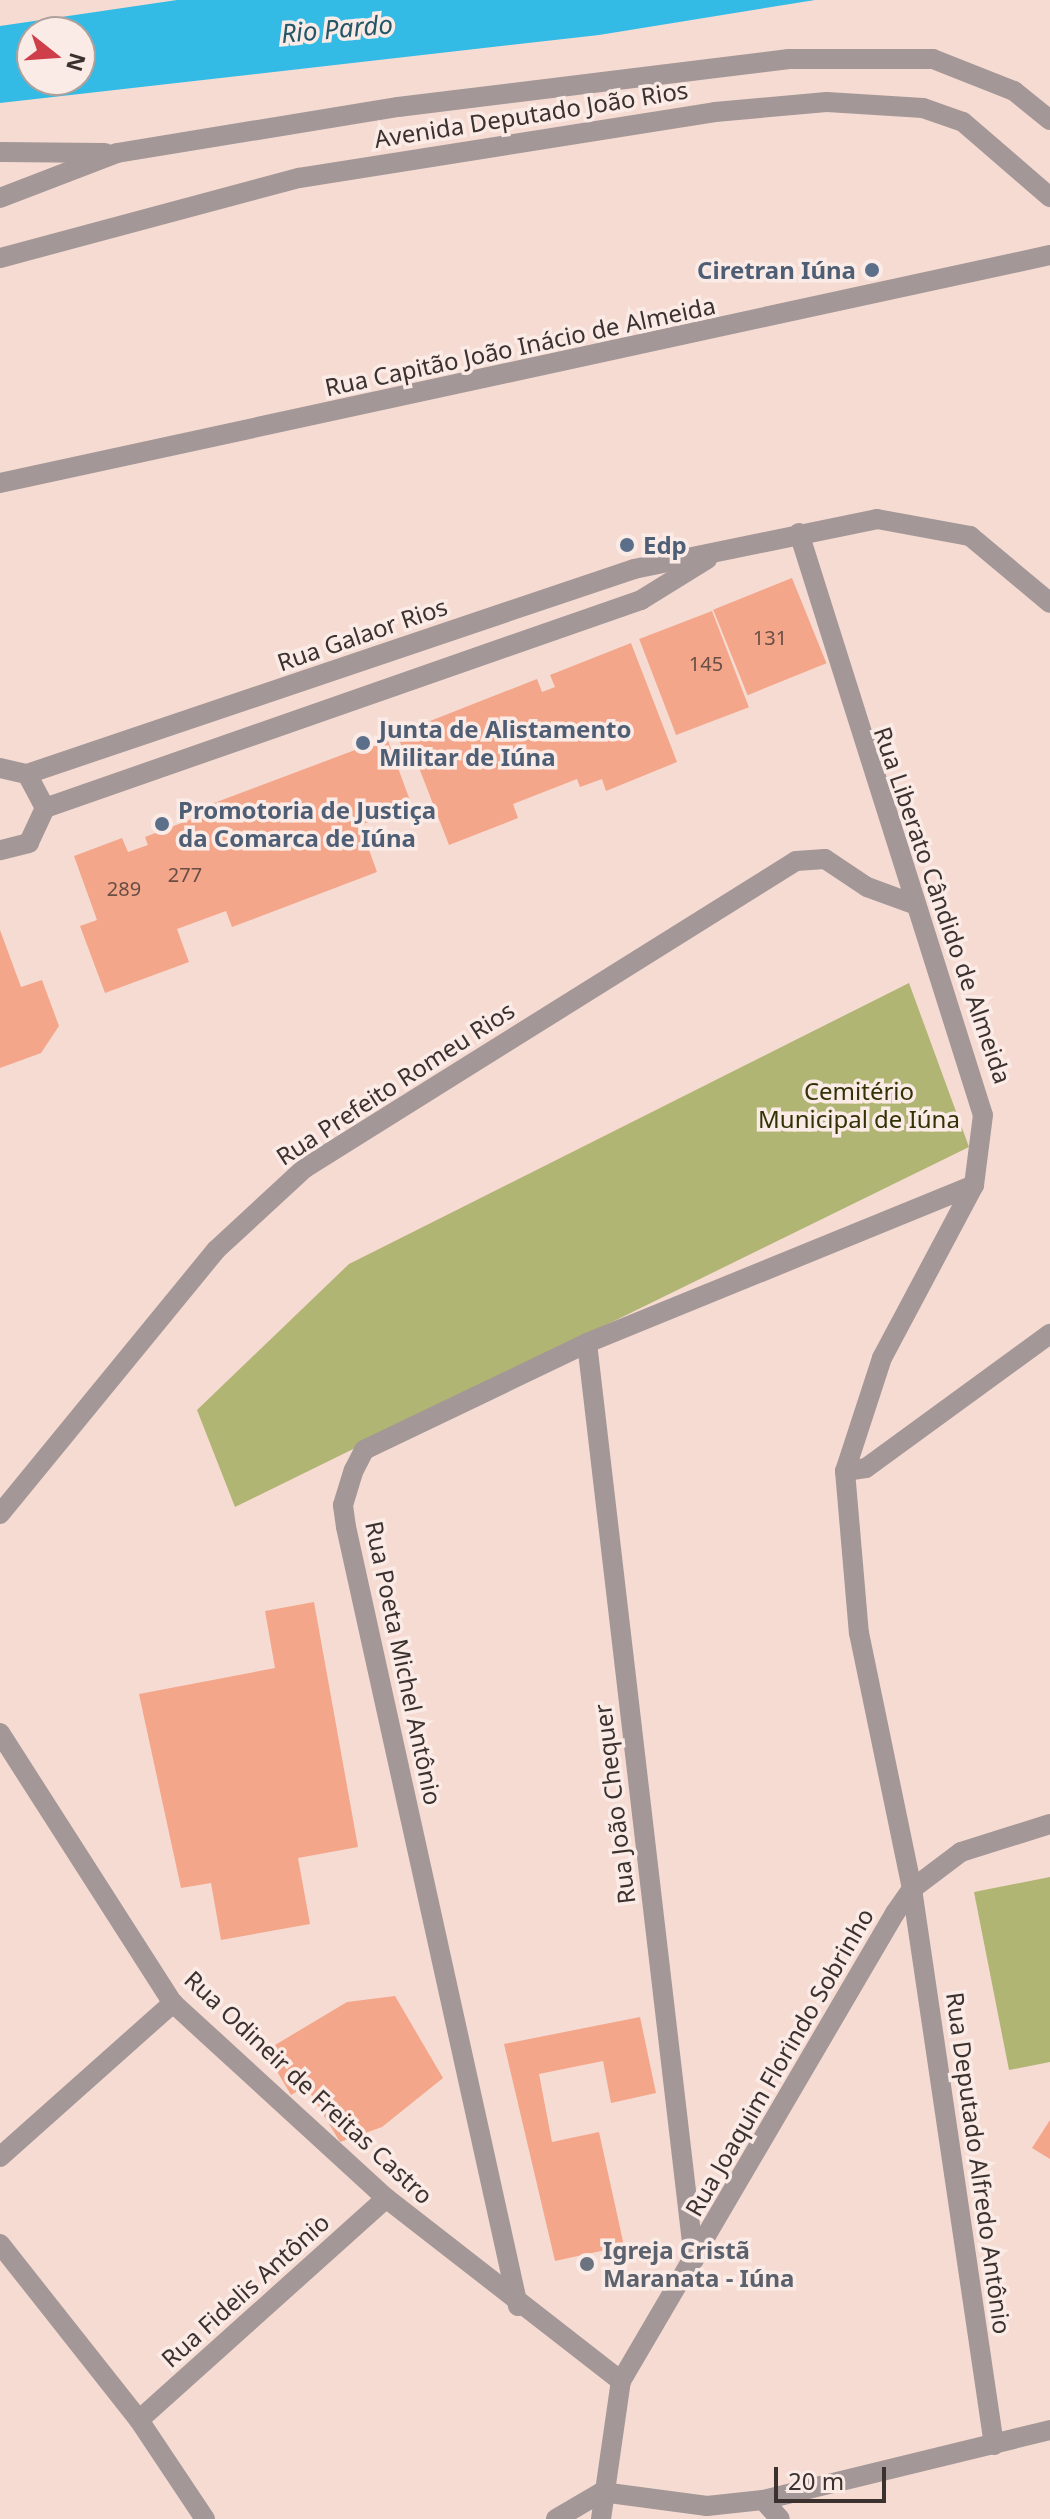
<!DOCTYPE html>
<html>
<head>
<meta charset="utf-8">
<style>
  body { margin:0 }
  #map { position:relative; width:1050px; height:2519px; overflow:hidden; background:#f6dbd2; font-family:"Noto Sans",sans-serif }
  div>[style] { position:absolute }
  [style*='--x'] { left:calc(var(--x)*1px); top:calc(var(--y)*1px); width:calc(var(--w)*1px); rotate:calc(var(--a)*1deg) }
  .green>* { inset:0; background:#b1b573 }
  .water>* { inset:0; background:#33bbe5 }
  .building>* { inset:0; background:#f4a68a; transform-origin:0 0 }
  .minor>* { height:20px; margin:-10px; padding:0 10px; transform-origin:10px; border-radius:10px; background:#a49797 }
  .tertiary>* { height:20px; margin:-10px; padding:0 10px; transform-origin:10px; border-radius:10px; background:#a49797 }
  .dots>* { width:22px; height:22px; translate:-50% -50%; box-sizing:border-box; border:4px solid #fbebe6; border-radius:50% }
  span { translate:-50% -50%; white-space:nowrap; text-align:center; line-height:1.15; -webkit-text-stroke:7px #fbebe6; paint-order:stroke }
  .number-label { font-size:20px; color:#694e45 }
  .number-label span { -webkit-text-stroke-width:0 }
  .street-label { font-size:24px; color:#3b312e }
  .service-label { font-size:24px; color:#4e5e75; font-weight:700 }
  .right { translate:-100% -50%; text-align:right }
  .left { translate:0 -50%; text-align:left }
  .park-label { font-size:24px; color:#313205 }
  .worship-label { font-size:24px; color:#5b616d; font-weight:700 }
  .water-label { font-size:26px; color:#225769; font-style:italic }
  .north { position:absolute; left:16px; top:16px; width:80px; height:80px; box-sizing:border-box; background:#fbebe6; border:2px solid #aea19c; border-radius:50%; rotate:107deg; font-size:22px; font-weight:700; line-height:32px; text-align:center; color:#3b312e }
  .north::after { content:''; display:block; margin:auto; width:28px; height:36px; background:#cf3f4a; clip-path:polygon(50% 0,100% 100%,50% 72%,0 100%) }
  .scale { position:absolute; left:774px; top:2467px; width:112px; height:36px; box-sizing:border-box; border:4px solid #3b312e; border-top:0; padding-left:10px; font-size:24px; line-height:28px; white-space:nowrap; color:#3b312e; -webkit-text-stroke:6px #fbebe6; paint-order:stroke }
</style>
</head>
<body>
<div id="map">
  <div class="green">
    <div style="clip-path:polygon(909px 983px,969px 1147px,235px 1507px,197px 1410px,349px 1264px)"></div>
    <div style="clip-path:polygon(1050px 1877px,1050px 2062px,1009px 2070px,974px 1892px)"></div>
  </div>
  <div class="water">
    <div style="clip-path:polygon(evenodd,177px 0,815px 0,599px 35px,0 103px,0 26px,177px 0,32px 32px,80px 32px,80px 80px,32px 80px,32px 32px)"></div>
  </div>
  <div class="building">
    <div style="left:792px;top:578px;width:92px;height:85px;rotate:68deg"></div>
    <div style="left:712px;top:611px;width:103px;height:78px;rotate:69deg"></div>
    <div style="clip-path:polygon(631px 643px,677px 762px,606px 791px,602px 779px,580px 787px,577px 779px,513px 804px,518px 818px,449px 845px,416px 760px,408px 763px,397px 734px,537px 679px,542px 692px,555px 687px,550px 675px)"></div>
    <div style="clip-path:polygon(387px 738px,412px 806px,360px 825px,377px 872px,232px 927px,226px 911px,177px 929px,189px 962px,105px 993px,80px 926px,97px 920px,74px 856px,122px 838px,128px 852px,148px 845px,145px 837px,192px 819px,190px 812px)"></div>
    <div style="clip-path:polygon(0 930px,21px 987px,42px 980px,59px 1026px,41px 1053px,0 1068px)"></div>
    <div style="clip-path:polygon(314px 1602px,358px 1847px,298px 1858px,310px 1924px,221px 1940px,211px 1883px,181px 1888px,139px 1694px,275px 1668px,265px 1611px)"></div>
    <div style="clip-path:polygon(395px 1996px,443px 2078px,382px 2127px,340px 2142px,306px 2086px,291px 2095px,265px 2051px,347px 2002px)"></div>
    <div style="clip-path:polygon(640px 2017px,656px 2093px,611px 2103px,603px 2061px,539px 2074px,552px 2142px,599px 2132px,624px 2246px,555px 2261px,504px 2044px)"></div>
    <div style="clip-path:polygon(1050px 2120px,1050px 2159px,1032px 2148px)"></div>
  </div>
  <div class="minor">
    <div style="--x:0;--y:483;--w:1074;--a:-12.25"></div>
    <div style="--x:799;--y:533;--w:610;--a:72.46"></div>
    <div style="--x:983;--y:1115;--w:71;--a:97.3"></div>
    <div style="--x:974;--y:1185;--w:196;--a:118"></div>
    <div style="--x:882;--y:1358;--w:119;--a:108.1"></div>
    <div style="--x:845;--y:1471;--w:163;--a:85.1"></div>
    <div style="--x:859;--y:1633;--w:261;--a:78.3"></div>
    <div style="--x:912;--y:1889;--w:562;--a:81.61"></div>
    <div style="--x:587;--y:1343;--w:923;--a:83.34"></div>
    <div style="--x:845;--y:1471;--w:21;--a:-8"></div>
    <div style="--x:866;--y:1468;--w:228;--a:-36.1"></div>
    <div style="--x:0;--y:1514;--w:341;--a:-50.7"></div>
    <div style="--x:216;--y:1250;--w:121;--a:-42.7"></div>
    <div style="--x:305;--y:1168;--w:579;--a:-32.02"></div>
    <div style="--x:796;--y:861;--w:29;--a:-4"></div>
    <div style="--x:825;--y:859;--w:50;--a:33.7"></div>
    <div style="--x:867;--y:887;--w:47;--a:20"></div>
    <div style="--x:0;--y:1733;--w:321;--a:57.4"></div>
    <div style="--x:173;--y:2003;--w:289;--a:42.5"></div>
    <div style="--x:386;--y:2198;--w:298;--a:37.9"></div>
    <div style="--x:0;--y:2157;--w:232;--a:-41.7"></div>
    <div style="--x:0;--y:2244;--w:224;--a:51.7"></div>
    <div style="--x:139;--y:2420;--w:119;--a:56.3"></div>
    <div style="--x:518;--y:2306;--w:798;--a:-102.45"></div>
    <div style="--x:346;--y:1527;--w:22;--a:-98"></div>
    <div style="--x:343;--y:1505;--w:37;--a:-73"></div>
    <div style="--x:354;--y:1470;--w:22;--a:-63"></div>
    <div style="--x:364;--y:1450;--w:247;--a:-25.6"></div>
    <div style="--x:587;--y:1343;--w:418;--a:-22.2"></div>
    <div style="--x:139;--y:2420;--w:332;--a:-41.9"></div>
    <div style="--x:763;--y:2500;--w:25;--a:48"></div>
    <div style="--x:556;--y:2519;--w:53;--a:-30.4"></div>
    <div style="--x:602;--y:2492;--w:106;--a:7.6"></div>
    <div style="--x:707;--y:2506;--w:56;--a:-6.1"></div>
    <div style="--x:763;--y:2500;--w:295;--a:-13.7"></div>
  </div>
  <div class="tertiary">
    <div style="--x:0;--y:152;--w:105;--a:0.5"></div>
    <div style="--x:0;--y:198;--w:125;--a:-21"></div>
    <div style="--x:117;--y:153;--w:285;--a:-9.3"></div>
    <div style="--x:398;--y:107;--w:394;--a:-7"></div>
    <div style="--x:789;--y:59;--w:144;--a:0"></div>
    <div style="--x:933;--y:59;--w:87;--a:21.6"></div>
    <div style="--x:1014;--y:91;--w:46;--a:38.9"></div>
    <div style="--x:0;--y:258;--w:310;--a:-15"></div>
    <div style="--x:299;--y:178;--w:421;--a:-9"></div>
    <div style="--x:715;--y:112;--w:112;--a:-5.1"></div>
    <div style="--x:827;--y:102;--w:96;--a:3.6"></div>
    <div style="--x:923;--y:108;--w:42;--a:19.3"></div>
    <div style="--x:963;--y:122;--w:115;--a:40.8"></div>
    <div style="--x:0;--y:768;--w:28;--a:13"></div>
    <div style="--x:27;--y:774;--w:38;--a:62"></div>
    <div style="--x:45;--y:808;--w:38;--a:115"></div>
    <div style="--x:29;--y:843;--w:30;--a:166"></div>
    <div style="--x:27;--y:774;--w:641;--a:-18.66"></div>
    <div style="--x:634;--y:569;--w:248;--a:-11.6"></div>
    <div style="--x:877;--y:519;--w:95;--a:10.4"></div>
    <div style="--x:970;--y:536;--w:104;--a:39.9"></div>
    <div style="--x:45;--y:808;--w:631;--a:-19.24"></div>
    <div style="--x:641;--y:600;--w:78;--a:-31.8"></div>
    <div style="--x:601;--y:2519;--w:139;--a:-81.8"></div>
    <div style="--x:621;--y:2381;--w:542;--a:-59.65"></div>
    <div style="--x:895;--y:1913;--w:29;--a:-55"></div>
    <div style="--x:912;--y:1889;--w:61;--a:-37.1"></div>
    <div style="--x:961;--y:1852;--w:93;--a:-17.5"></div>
  </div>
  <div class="dots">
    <div style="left:872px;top:270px;background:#5c6f8a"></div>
    <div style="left:627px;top:545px;background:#5c6f8a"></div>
    <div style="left:363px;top:743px;background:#5c6f8a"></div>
    <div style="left:162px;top:824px;background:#5c6f8a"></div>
    <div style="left:587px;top:2264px;background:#6b7280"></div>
  </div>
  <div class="number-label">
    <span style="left:770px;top:637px">131</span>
    <span style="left:706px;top:663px">145</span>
    <span style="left:185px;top:874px">277</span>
    <span style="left:124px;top:888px">289</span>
  </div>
  <div class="street-label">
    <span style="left:531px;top:114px;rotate:-9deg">Avenida Deputado João Rios</span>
    <span style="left:520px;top:346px;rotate:-12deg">Rua Capitão João Inácio de Almeida</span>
    <span style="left:362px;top:634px;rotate:-19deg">Rua Galaor Rios</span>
    <span style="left:943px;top:905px;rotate:71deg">Rua Liberato Cândido de Almeida</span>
    <span style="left:395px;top:1083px;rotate:-33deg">Rua Prefeito Romeu Rios</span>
    <span style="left:404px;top:1663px;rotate:78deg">Rua Poeta Michel Antônio</span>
    <span style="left:614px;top:1804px;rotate:-97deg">Rua João Chequer</span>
    <span style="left:779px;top:2062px;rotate:-60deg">Rua Joaquim Florindo Sobrinho</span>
    <span style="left:309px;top:2087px;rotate:43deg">Rua Odineir de Freitas Castro</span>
    <span style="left:979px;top:2163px;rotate:82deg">Rua Deputado Alfredo Antônio</span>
    <span style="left:245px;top:2290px;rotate:-42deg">Rua Fidelis Antônio</span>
  </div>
  <div class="service-label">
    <span class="right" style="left:856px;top:270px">Ciretran Iúna</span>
    <span class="left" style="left:643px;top:545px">Edp</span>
    <span class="left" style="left:379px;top:743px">Junta de Alistamento<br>Militar de Iúna</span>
    <span class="left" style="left:178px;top:824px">Promotoria de Justiça<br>da Comarca de Iúna</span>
  </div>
  <div class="park-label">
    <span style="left:859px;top:1105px">Cemitério<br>Municipal de Iúna</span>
  </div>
  <div class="worship-label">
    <span class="left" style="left:603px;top:2264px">Igreja Cristã<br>Maranata - Iúna</span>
  </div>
  <div class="water-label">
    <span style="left:337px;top:29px;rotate:-5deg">Rio Pardo</span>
  </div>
  <div class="north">N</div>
  <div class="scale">20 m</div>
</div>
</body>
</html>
